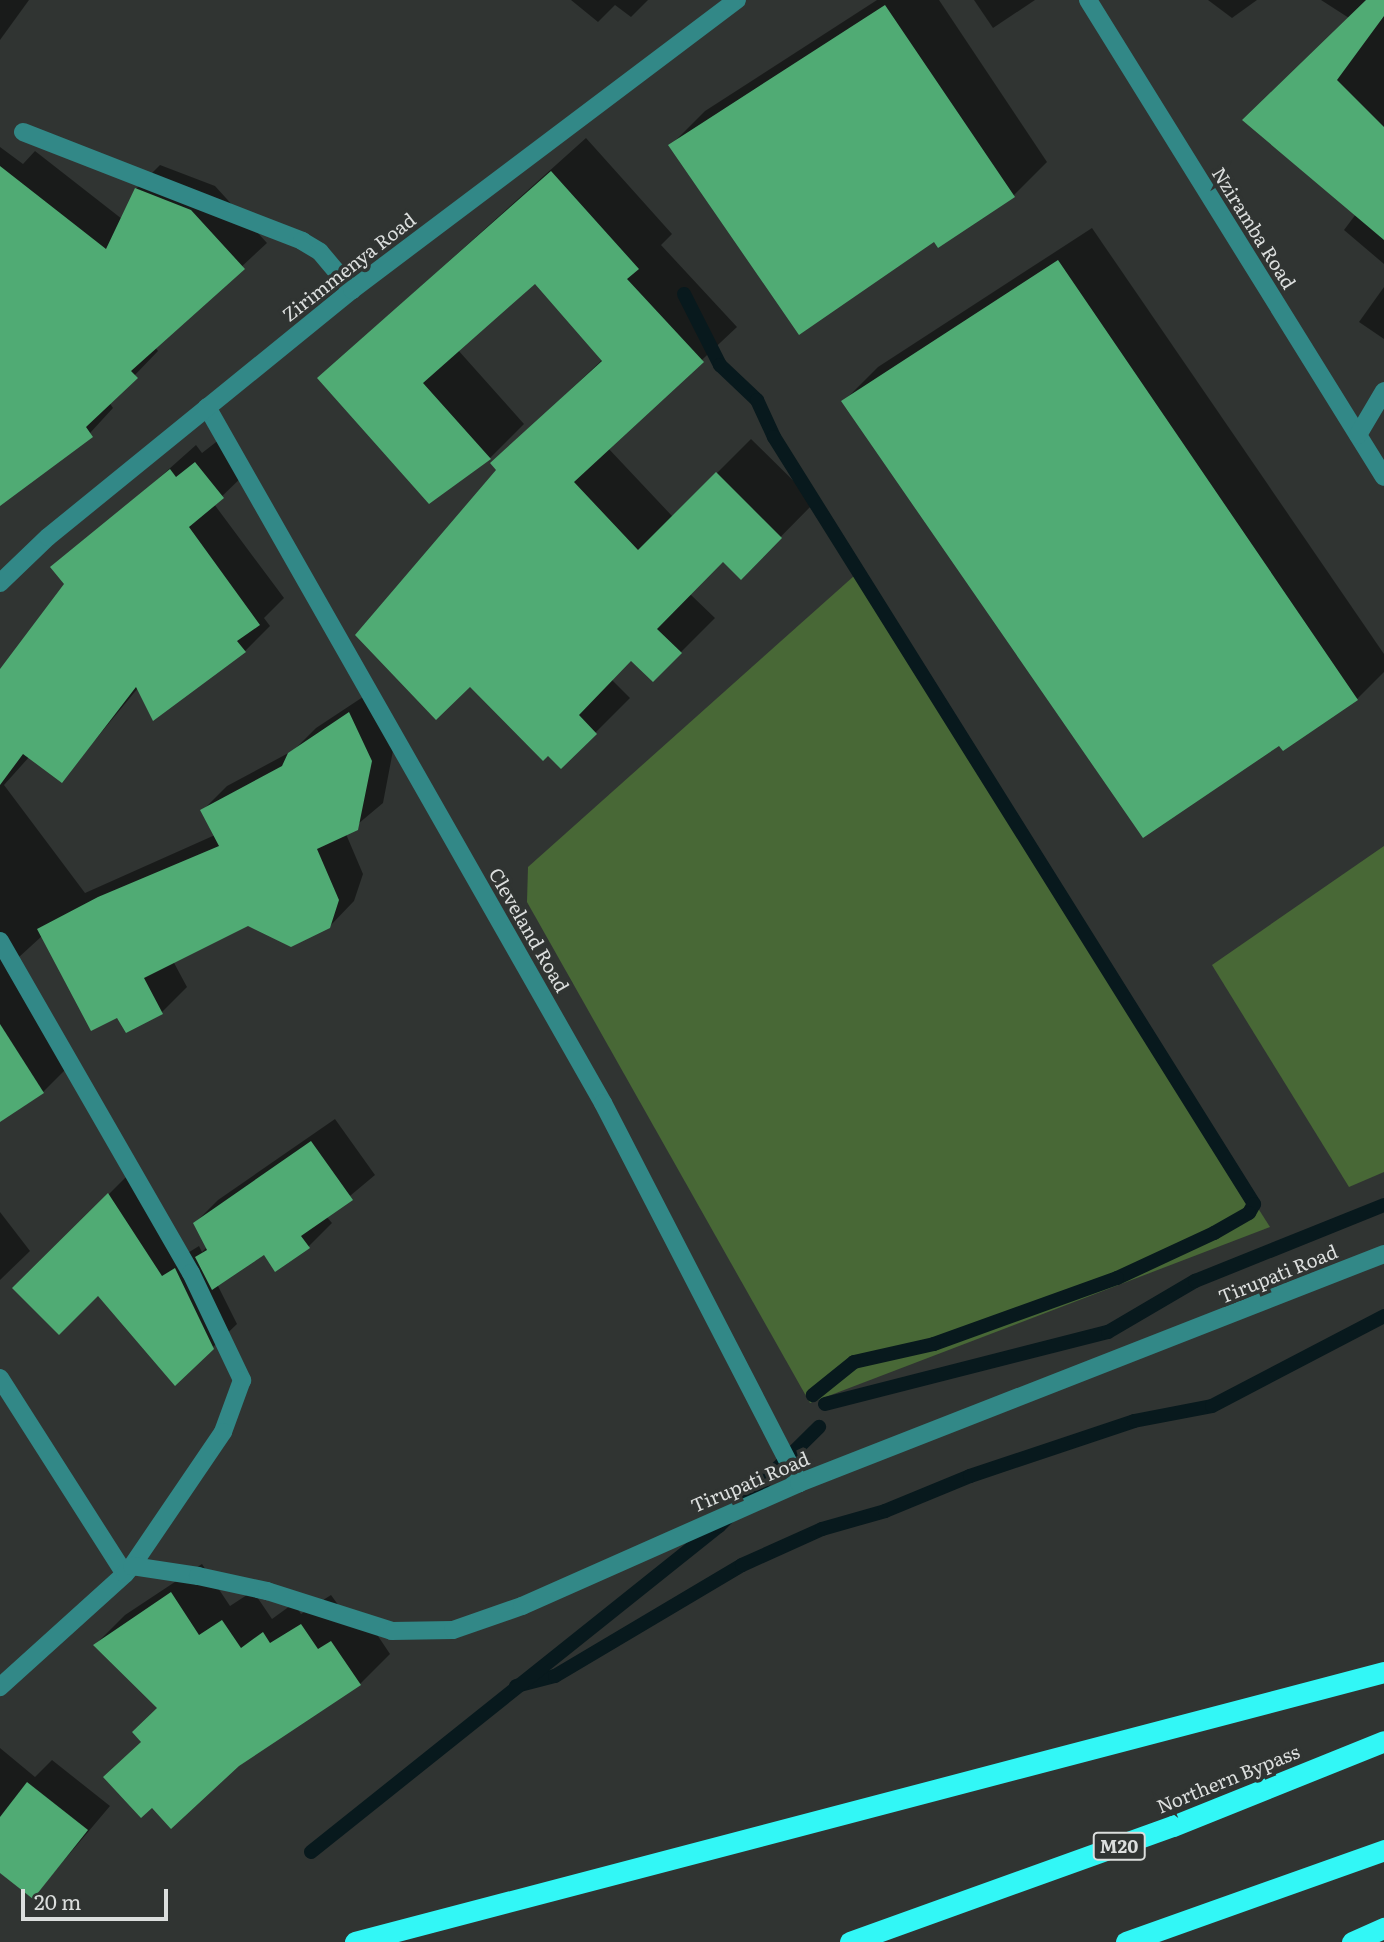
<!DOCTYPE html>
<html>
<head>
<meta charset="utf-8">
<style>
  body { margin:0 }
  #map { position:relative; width:1384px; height:1942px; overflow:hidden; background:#303432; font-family:Literata,serif }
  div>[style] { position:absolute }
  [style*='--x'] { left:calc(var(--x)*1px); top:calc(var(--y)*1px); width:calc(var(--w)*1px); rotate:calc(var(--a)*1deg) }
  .green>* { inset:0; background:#486836 }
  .shadow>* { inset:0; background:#0007 }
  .stream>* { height:14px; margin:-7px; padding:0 7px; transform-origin:7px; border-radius:7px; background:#08191d }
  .building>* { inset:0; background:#50ab74 }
  .minor>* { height:18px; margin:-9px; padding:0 9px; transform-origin:9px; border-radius:9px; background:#328887 }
  .highway>* { height:21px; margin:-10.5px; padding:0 10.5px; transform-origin:10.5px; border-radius:10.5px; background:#32f7f6 }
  span { translate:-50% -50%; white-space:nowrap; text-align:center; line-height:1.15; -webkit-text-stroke:7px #303432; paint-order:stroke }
  .shield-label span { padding:2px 5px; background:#303432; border:2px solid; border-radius:5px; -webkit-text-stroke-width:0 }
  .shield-label { font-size:18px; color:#dbdedd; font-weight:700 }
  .street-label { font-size:19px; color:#dbdedd }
  .scale { position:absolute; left:21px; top:1889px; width:147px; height:32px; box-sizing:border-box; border:4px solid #dbdedd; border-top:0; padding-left:9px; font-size:21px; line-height:24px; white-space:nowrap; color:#dbdedd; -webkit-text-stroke:5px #303432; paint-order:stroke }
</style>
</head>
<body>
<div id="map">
  <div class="green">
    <div style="clip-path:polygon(854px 576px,1270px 1227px,810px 1403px,527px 902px,528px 867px)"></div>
    <div style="clip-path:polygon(1384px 846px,1384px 1172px,1349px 1187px,1212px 965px)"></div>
  </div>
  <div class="shadow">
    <div style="clip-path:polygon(0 0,29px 0,0 40px)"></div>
    <div style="clip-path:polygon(571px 0,648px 0,631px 17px,615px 5px,598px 22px)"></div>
    <div style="clip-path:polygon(877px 0,939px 0,1047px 162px,1013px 196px,935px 239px,671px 145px,705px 111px)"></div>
    <div style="clip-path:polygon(974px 0,1035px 0,993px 28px)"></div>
    <div style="clip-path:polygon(1208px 0,1257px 0,1232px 18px)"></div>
    <div style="clip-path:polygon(1321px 0,1367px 0,1384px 12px,1384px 264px,1344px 230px,1356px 214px,1244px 120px,1349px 18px)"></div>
    <div style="clip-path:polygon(586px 138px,672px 234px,661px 245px,737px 327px,608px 448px,673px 517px,751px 439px,815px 502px,741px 577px,723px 560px,690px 594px,715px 618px,653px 680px,631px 659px,611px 679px,630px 698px,561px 767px,548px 754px,498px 470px,493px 463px,603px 359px,535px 282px,458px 350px,524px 424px,490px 458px,319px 378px)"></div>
    <div style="clip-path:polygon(0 147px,23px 164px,35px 151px,122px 219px,136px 189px,160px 165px,215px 186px,267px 243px,155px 347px,158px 351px,109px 402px,113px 408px,79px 445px,0 498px)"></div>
    <div style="clip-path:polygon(1092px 228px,1384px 654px,1384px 672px,1357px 699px,844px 401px,878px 367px)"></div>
    <div style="clip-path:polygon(1384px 287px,1384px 339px,1359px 322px)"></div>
    <div style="clip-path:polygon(220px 439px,247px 472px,214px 504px,284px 598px,264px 618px,270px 626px,245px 651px,138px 688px,62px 780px,30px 756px,4px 785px,85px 893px,215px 835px,202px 811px,227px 786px,294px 750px,316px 728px,375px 689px,396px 735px,383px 803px,346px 834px,363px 874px,354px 901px,329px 927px,248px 924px,173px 961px,187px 987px,162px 1012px,118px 1015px,42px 936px,6px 969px,68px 1067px,43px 1092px,0 1120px,0 672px,123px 510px,196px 445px,202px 453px)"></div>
    <div style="clip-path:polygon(335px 1119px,375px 1175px,326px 1216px,332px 1223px,308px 1247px,264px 1253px,217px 1284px,237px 1324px,213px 1347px,98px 1294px,15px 1288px,132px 1171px,186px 1254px,199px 1246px,202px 1252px,207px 1247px,195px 1223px,218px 1200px)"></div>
    <div style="clip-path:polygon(0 1212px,30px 1251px,0 1280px)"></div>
    <div style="clip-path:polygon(202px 1564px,230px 1606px,253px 1591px,272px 1619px,294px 1603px,301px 1614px,331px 1595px,349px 1620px,362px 1612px,390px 1654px,360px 1684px,142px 1741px,159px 1707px,95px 1645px,125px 1615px)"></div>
    <div style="clip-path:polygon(0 1748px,35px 1777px,52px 1760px,110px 1806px,33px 1897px,0 1871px)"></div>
  </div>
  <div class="stream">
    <div style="--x:684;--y:294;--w:80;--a:63.1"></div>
    <div style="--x:720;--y:365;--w:51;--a:43.4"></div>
    <div style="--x:757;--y:400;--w:41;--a:65.3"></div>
    <div style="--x:774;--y:437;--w:905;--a:57.96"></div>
    <div style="--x:1254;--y:1204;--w:10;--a:119"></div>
    <div style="--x:1249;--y:1213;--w:40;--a:150.3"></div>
    <div style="--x:1214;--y:1233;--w:107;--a:155.1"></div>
    <div style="--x:1117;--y:1278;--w:195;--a:160.2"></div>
    <div style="--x:934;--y:1344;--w:82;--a:167.3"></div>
    <div style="--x:854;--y:1362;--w:53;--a:141.2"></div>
    <div style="--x:825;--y:1404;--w:292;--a:-14.3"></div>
    <div style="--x:1108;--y:1332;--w:101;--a:-30.4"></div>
    <div style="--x:1195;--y:1281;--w:204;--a:-21.9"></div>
    <div style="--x:516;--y:1686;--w:40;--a:-14.4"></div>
    <div style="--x:555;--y:1676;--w:217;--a:-30.7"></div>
    <div style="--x:742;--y:1565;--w:88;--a:-24.2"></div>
    <div style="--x:822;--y:1529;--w:66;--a:-15.9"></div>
    <div style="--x:885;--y:1511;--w:92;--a:-22.4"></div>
    <div style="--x:970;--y:1476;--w:173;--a:-18.5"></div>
    <div style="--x:1134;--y:1421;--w:79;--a:-10.9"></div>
    <div style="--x:1212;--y:1406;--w:194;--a:-27.6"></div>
    <div style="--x:311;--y:1852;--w:522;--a:-38.63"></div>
    <div style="--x:719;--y:1526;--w:141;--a:-44.7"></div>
  </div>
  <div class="building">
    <div style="clip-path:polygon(1366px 0,1384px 0,1384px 16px,1337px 80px,1384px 127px,1384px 240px,1242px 120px)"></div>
    <div style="clip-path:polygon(885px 5px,1015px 197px,938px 248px,934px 242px,799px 335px,668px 145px)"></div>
    <div style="clip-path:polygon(0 166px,106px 249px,135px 188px,191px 210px,245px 269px,131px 371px,138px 378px,86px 427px,93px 437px,0 506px)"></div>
    <div style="clip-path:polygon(551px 171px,639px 269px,627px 279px,704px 362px,574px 482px,638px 550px,716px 472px,782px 538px,741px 580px,723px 562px,657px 629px,682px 653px,653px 682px,631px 661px,579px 715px,597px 734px,561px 769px,548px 756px,543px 761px,470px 687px,436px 720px,355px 635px,496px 470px,490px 463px,602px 361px,535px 284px,423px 383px,491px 459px,429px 504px,317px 378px)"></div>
    <div style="clip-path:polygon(1058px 260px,1358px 700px,1283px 751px,1279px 746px,1143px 838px,841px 401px)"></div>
    <div style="clip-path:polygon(195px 462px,224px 498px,189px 527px,260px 625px,237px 641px,246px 652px,153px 721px,136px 687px,62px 783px,23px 754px,0 785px,0 669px,64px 584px,50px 567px,170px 469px,176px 477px)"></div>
    <div style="clip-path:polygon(349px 712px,372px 761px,358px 830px,317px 849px,339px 900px,330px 928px,291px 947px,248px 926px,144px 978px,163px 1014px,126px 1033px,117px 1018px,91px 1031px,37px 929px,98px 897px,219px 846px,200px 810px,282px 766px,288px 753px)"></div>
    <div style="clip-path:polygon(0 1024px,44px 1093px,0 1122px)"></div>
    <div style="clip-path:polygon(311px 1141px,353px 1200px,301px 1236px,310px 1248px,275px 1272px,264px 1255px,212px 1290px,195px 1257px,207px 1250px,193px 1223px)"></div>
    <div style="clip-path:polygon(108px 1193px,162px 1276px,175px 1268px,214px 1349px,175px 1386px,98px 1296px,59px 1335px,12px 1288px)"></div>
    <div style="clip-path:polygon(171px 1592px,199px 1635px,222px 1620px,241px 1648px,263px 1632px,270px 1643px,301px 1624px,318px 1649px,331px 1641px,361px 1685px,239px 1766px,171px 1829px,152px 1808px,141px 1818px,103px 1777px,141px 1742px,132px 1732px,157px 1708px,93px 1645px)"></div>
    <div style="clip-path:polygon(27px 1782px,88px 1830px,33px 1899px,0 1873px,0 1817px)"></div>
  </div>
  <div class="minor">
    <div style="--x:1088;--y:0;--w:561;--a:58.18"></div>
    <div style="--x:23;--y:132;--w:300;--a:21.3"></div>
    <div style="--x:302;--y:241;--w:21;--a:31"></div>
    <div style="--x:320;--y:252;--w:50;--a:49.9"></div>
    <div style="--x:207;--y:407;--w:801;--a:60.36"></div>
    <div style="--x:603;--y:1103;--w:428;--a:62.7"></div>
    <div style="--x:1358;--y:435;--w:51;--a:-59.4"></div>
    <div style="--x:0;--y:583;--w:66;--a:-43.8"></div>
    <div style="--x:48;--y:537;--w:392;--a:-39.1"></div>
    <div style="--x:352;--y:290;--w:482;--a:-37"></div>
    <div style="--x:0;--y:941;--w:383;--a:60.1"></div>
    <div style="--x:191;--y:1273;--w:119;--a:64.5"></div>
    <div style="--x:242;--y:1380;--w:55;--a:110.1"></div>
    <div style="--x:223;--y:1432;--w:162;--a:124.2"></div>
    <div style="--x:0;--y:1378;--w:232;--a:57.5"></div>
    <div style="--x:125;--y:1574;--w:169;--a:137.9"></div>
    <div style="--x:125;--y:1574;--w:11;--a:-49"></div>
    <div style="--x:132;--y:1566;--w:67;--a:8.6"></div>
    <div style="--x:198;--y:1576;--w:71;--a:12.3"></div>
    <div style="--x:267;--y:1591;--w:131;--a:17.7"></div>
    <div style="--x:392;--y:1631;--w:61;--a:-0.9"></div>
    <div style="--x:453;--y:1630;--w:73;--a:-19.2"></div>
    <div style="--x:522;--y:1606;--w:303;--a:-23.9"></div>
    <div style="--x:799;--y:1483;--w:628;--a:-21.38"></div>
  </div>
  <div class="highway">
    <div style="--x:355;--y:1942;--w:1064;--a:-14.7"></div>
    <div style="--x:850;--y:1942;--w:343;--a:-19.8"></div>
    <div style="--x:1173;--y:1826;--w:227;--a:-21.9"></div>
    <div style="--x:1126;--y:1942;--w:274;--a:-19.6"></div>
    <div style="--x:1352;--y:1942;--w:35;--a:-24"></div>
  </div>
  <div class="shield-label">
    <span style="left:1119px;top:1846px">M20</span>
  </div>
  <div class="street-label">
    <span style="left:1254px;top:228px;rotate:58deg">Nziramba Road</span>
    <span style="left:349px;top:267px;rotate:-38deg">Zirimmenya Road</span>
    <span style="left:529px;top:930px;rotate:60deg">Cleveland Road</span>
    <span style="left:1278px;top:1274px;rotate:-22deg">Tirupati Road</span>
    <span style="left:750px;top:1482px;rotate:-23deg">Tirupati Road</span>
    <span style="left:1228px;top:1779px;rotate:-22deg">Northern Bypass</span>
  </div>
  <div class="scale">20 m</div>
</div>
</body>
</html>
